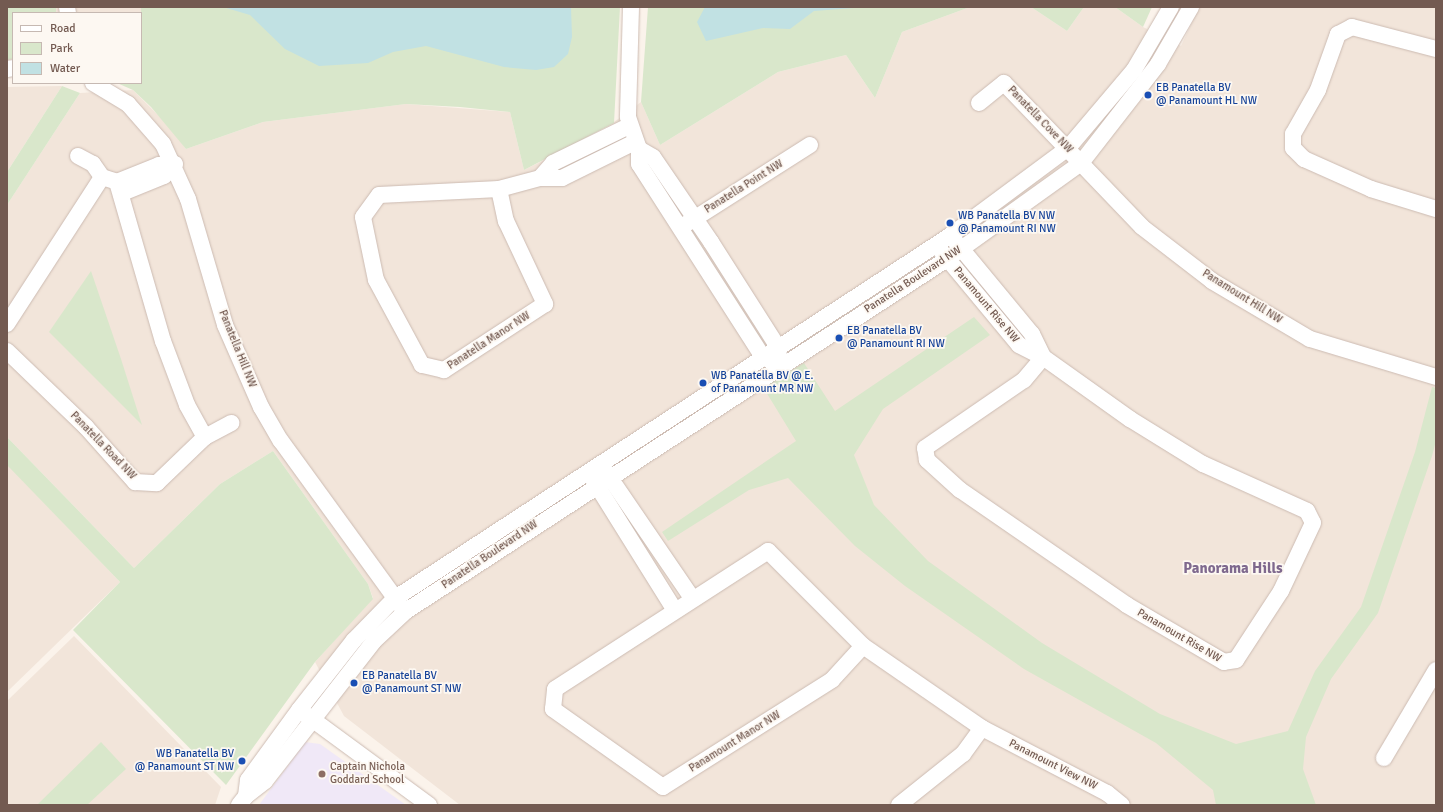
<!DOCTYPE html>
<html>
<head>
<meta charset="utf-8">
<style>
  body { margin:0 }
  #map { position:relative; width:1443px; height:812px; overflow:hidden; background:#fbf3eb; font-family:Signika,sans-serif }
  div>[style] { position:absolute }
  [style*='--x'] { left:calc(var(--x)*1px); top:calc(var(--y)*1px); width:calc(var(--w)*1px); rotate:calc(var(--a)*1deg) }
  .residential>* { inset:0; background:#f2e5da }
  .education>* { inset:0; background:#f0e8f7 }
  .green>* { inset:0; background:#d9e7cb }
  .water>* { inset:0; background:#c1e1e3 }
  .roads { filter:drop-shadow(0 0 1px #ccbbb2) drop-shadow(0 0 1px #ccbbb2) }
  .minor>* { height:16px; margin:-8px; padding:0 8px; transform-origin:8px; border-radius:8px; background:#fff }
  .dots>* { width:11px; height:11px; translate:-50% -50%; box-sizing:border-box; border:2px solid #fdf8f2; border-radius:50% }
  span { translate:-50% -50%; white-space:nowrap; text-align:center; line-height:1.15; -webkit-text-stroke:3.5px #fdf8f2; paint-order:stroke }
  .transit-label { font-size:11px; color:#164399 }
  .left { translate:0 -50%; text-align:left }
  .right { translate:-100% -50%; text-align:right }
  .street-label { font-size:11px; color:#735a51 }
  .education-label { font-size:11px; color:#785e54 }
  .district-label { font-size:15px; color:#7f698e; font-weight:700 }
  .frame { position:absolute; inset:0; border:8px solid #735a51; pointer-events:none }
  .legend { position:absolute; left:12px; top:12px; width:130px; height:72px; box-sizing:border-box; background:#fdf8f2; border:1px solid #c6b9b2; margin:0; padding:5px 7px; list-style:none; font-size:12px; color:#735a51 }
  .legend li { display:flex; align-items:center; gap:8px; height:20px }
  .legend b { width:20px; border:1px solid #c6b9b2 }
</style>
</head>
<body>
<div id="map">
  <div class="residential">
    <div style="clip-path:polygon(56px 7px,141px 7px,141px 27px,141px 13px,56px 13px)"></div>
    <div style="clip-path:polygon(970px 7px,1031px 7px,1067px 31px,1084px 7px,1115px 7px,1143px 27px,1181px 46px,1199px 7px,1436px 7px,1436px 805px,460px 805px,344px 716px,315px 662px,373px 598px,368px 584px,273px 451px,220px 484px,134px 568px,7px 437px,7px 205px,80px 93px,133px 90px,171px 128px,186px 149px,263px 122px,406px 104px,510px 112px,524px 170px,602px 131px,641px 102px,660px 145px,778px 72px,846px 55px,875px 98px,902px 32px)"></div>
    <div style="clip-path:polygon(62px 86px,7px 172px,7px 87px)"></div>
    <div style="clip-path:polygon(7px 464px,120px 582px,7px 692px)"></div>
    <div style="clip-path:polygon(74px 636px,221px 787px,215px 805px,7px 805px,7px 701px)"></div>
  </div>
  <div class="education">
    <div style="clip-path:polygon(305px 742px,320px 744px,406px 805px,259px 805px)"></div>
  </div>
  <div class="green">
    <div style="clip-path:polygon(7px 7px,56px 7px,56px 13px,13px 13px,13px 59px,7px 60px)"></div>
    <div style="clip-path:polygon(141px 7px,620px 7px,614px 123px,524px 170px,510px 112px,460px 107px,406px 104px,263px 122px,186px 149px,151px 107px,133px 90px,117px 83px,141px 83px)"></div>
    <div style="clip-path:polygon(648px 7px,970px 7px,902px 32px,875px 98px,846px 55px,778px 72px,660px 145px,641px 102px)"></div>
    <div style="clip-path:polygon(1031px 7px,1084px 7px,1067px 31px)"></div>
    <div style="clip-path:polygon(1115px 7px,1152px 7px,1143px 27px)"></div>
    <div style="clip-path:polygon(62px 86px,80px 93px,7px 205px,7px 172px)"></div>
    <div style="clip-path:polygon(91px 271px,121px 359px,142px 425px,49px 332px)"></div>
    <div style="clip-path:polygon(974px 317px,990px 335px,883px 409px,854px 455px,874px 505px,928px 561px,1042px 643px,1160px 714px,1236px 744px,1288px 731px,1315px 671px,1361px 607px,1415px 452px,1432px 387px,1436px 388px,1436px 441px,1432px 456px,1378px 613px,1331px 679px,1306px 737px,1303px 769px,1316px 805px,1216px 805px,1213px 790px,1156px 743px,1024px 669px,905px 586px,855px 546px,788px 478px,749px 490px,668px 541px,662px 532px,796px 441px,763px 387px,804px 363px,835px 411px)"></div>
    <div style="clip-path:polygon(7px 437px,134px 568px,220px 484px,273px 451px,368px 584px,373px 599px,315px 662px,226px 785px,73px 630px,120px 582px,7px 465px)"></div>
    <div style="clip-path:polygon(101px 742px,126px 769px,87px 805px,37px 805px)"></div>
  </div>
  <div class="water">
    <div style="clip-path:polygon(223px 7px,571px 7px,572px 37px,568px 54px,554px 67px,536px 70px,504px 67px,426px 46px,393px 52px,368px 63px,319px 66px,285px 49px,250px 15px)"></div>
    <div style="clip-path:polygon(705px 7px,867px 7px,814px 11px,790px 29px,763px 28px,706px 41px,697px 22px)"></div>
  </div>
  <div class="roads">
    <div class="minor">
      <div style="--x:67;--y:7;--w:6;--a:81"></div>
      <div style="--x:631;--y:7;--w:110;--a:91.6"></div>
      <div style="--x:628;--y:117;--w:34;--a:71"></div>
      <div style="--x:639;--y:149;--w:15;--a:90"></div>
      <div style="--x:639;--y:164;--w:229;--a:57.3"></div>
      <div style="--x:763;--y:357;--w:11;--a:27"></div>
      <div style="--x:1436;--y:49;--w:87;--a:-165.3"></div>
      <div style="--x:1352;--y:27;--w:16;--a:153"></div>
      <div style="--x:1338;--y:34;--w:59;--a:109.7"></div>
      <div style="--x:1318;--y:90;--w:51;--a:119.6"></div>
      <div style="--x:1293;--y:134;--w:14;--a:90"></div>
      <div style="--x:1293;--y:148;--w:16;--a:45"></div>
      <div style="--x:1304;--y:159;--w:73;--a:24.1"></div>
      <div style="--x:1371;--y:189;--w:68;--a:17.1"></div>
      <div style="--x:7;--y:69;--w:6;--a:-9"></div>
      <div style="--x:93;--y:83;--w:41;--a:31"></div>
      <div style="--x:128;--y:104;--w:53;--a:48.8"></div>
      <div style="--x:163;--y:144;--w:60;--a:65.6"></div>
      <div style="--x:188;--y:199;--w:131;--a:73.6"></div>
      <div style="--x:225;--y:325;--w:90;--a:66.3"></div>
      <div style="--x:261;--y:407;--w:39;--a:60"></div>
      <div style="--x:281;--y:441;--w:204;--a:54"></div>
      <div style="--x:979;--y:103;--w:32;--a:-39"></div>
      <div style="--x:1004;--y:83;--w:199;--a:46.2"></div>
      <div style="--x:1142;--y:227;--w:88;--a:37.6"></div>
      <div style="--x:1212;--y:281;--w:114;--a:30.6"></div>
      <div style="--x:1310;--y:339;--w:132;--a:16.8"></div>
      <div style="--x:639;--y:149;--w:16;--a:30"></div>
      <div style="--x:653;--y:157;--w:103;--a:55.7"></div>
      <div style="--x:711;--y:242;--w:125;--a:57.5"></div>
      <div style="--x:778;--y:347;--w:10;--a:84"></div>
      <div style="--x:78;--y:156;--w:17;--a:28"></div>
      <div style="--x:93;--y:164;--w:16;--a:55"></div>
      <div style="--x:540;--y:178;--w:20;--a:-49"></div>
      <div style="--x:553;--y:163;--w:85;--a:-26"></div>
      <div style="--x:117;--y:182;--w:45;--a:-22"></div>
      <div style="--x:159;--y:165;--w:16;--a:-4"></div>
      <div style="--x:499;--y:189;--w:33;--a:78"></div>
      <div style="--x:506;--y:221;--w:92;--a:64.8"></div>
      <div style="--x:545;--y:304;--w:121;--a:146.8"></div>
      <div style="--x:444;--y:370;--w:23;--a:-167"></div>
      <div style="--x:422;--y:365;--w:97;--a:-118.4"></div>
      <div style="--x:376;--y:280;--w:64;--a:-101.7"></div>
      <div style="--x:363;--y:217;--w:27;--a:-54"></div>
      <div style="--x:379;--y:195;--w:120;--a:-2.9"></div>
      <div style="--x:499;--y:189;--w:42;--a:-15"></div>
      <div style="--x:540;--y:178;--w:22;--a:0"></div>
      <div style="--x:562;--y:178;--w:81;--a:-26.3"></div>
      <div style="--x:122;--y:193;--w:45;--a:-22"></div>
      <div style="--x:164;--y:176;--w:16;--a:-47"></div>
      <div style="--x:686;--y:224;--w:147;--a:-32.5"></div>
      <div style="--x:955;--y:241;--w:121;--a:50.4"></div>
      <div style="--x:1032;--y:334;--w:25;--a:64"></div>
      <div style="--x:941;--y:251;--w:122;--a:50.3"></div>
      <div style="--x:1019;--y:345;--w:27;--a:27"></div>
      <div style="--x:1043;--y:357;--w:107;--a:35.5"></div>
      <div style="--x:1130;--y:419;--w:86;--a:31.7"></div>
      <div style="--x:1203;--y:464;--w:114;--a:24.3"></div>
      <div style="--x:1307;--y:511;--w:13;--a:63"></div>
      <div style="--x:1313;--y:523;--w:75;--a:115.2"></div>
      <div style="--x:1281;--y:591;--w:82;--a:123.1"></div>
      <div style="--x:1236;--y:660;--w:12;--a:171"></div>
      <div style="--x:1224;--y:662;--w:113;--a:-149.6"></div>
      <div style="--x:1127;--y:605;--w:203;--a:-145.4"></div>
      <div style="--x:960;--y:490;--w:45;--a:-137.7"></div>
      <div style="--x:927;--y:460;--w:12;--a:-99"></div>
      <div style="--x:925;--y:448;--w:120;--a:-34.5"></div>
      <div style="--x:1024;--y:380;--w:30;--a:-50"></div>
      <div style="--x:7;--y:324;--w:175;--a:-57.1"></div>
      <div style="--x:102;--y:177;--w:16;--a:18"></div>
      <div style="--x:117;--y:182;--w:166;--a:73.9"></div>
      <div style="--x:163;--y:341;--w:68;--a:69.4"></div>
      <div style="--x:187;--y:405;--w:37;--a:61"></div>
      <div style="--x:7;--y:351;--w:110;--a:43.9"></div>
      <div style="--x:86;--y:427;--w:74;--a:48.3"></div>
      <div style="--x:135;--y:482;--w:22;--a:3"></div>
      <div style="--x:157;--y:483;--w:66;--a:-43.8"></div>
      <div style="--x:205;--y:437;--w:30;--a:-28"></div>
      <div style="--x:604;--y:469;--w:156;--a:55.7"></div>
      <div style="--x:591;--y:476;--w:157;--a:58"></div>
      <div style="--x:863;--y:646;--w:46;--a:132.4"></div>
      <div style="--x:832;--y:680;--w:200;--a:147.7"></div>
      <div style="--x:663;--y:787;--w:135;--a:-144.7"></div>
      <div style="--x:553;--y:709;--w:20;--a:-84"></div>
      <div style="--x:555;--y:689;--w:254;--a:-32.9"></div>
      <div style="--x:768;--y:551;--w:134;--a:45"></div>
      <div style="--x:863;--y:646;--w:145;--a:34.6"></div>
      <div style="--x:982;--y:728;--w:141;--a:27.5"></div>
      <div style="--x:1107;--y:793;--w:19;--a:39"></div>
      <div style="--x:305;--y:714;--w:154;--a:36.3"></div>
      <div style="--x:1384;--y:758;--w:102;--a:-59.4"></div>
      <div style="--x:246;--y:796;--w:24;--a:-38"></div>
      <div style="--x:265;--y:781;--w:177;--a:-52.1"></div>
      <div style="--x:374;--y:641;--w:44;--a:-43.2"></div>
      <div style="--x:406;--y:611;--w:645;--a:-33.05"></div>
      <div style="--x:947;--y:259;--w:165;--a:-35.6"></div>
      <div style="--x:1081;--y:163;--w:125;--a:-52.1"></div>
      <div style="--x:1158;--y:64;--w:66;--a:-59.9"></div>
      <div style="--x:239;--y:805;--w:11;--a:-52"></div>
      <div style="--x:246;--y:796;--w:16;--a:-83"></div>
      <div style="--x:248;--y:780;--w:87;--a:-53.9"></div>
      <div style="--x:299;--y:710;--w:89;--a:-51.8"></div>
      <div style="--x:354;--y:640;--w:57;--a:-45.7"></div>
      <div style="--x:394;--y:599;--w:665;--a:-33.16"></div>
      <div style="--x:951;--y:235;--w:146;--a:-36.6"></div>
      <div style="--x:1068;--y:148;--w:102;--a:-49.8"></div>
      <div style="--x:1134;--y:70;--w:73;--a:-59.6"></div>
      <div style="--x:899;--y:805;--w:82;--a:-38.6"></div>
      <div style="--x:963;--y:754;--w:32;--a:-54"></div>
    </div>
  </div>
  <div class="dots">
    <div style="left:1148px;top:95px;background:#1a4fb4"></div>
    <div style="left:950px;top:223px;background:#1a4fb4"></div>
    <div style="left:839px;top:338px;background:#1a4fb4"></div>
    <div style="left:703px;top:383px;background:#1a4fb4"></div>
    <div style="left:354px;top:683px;background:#1a4fb4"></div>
    <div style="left:242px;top:761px;background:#1a4fb4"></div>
    <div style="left:322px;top:774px;background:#8d6e63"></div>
  </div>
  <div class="transit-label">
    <span class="left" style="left:1156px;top:95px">EB Panatella BV<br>@ Panamount HL NW</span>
    <span class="left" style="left:958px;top:223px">WB Panatella BV NW<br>@ Panamount RI NW</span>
    <span class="left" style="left:847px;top:338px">EB Panatella BV<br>@ Panamount RI NW</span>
    <span class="left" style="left:711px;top:383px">WB Panatella BV @ E.<br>of Panamount MR NW</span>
    <span class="left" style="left:362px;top:683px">EB Panatella BV<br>@ Panamount ST NW</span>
    <span class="right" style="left:234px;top:761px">WB Panatella BV<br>@ Panamount ST NW</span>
  </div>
  <div class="street-label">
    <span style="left:1040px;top:120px;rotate:46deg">Panatella Cove NW</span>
    <span style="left:744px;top:187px;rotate:-32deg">Panatella Point NW</span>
    <span style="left:913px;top:280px;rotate:-33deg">Panatella Boulevard NW</span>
    <span style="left:1242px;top:297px;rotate:32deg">Panamount Hill NW</span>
    <span style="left:986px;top:305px;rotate:50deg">Panamount Rise NW</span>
    <span style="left:489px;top:341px;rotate:-33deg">Panatella Manor NW</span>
    <span style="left:237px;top:349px;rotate:68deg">Panatella Hill NW</span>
    <span style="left:103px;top:446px;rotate:46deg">Panatella Road NW</span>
    <span style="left:490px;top:555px;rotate:-34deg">Panatella Boulevard NW</span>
    <span style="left:1179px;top:636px;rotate:30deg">Panamount Rise NW</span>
    <span style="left:735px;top:742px;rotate:-32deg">Panamount Manor NW</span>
    <span style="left:1053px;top:765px;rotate:27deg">Panamount View NW</span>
  </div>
  <div class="education-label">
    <span class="left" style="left:330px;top:774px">Captain Nichola<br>Goddard School</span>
  </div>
  <div class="district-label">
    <span style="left:1233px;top:569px">Panorama Hills</span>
  </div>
  <div class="frame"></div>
  <ul class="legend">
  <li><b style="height:5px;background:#fff"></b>Road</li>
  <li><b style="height:11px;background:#d9e7cb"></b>Park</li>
  <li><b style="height:11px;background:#c1e1e3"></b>Water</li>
  </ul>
</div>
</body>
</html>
